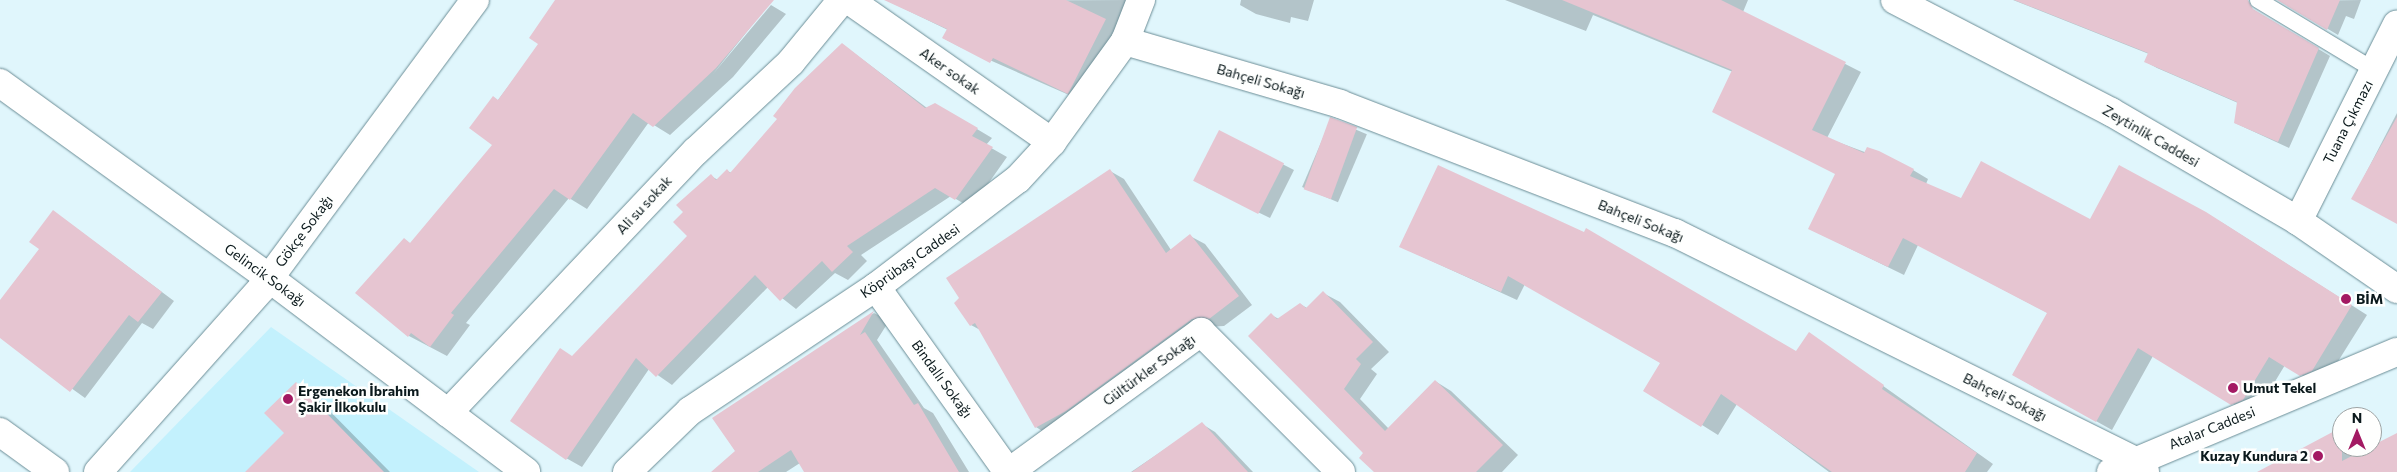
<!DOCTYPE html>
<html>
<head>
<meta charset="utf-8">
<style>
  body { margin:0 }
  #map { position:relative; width:2397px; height:472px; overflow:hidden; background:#e0f6fc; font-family:Commissioner,sans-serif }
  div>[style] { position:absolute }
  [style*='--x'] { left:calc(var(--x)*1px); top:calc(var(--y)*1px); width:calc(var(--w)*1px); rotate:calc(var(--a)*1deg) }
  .built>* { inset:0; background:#c3f1fd }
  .shadow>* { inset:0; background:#0003; transform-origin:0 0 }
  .building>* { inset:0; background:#e6c5d1; transform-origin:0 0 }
  .roads { filter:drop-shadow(0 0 1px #6b8d96) drop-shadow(0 0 1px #6b8d96) }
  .service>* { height:16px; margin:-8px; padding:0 8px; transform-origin:8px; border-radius:8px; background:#fff }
  .minor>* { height:28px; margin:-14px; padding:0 14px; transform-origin:14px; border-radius:14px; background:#fff }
  .tertiary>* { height:28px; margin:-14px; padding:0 14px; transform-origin:14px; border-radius:14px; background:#fff }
  .dots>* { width:14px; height:14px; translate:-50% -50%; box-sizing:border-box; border:2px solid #fefffe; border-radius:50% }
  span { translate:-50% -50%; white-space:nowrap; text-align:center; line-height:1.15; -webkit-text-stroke:5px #fefffe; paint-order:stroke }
  .street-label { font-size:14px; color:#0b191c }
  .poi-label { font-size:14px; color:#0b191c; font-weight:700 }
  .left { translate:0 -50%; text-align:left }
  .right { translate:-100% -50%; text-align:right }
  .north { position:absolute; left:2332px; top:407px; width:50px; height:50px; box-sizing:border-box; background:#fefffe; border:1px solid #9da3a4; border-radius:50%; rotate:0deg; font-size:14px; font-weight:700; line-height:20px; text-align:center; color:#0b191c }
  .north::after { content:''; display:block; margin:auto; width:18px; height:22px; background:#a31a63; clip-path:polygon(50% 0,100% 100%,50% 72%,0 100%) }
</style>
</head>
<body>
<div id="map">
  <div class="built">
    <div style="clip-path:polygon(271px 327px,479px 472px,130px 472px)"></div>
  </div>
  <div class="shadow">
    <div style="clip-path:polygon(557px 0,761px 0,769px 4px,713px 74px,771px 5px,786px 14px,733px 77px,670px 135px,649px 122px,587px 209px,569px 198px,466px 323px,470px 325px,447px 356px,409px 336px,404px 239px,411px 244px,494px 145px,498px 100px,540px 44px)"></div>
    <div style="clip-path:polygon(1129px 0,1085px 102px,960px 47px,943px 38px,948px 30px,888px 1px)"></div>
    <div style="clip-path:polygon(1241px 0,1314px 0,1308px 21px,1291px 17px,1290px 23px,1256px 14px,1240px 5px)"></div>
    <div style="clip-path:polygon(1505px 0,1748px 0,1743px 12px,1861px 72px,1827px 138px,1913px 170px,1928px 179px,1926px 184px,1962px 199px,2091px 220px,2221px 222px,2367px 315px,2327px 379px,2316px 384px,2285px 365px,2259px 408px,2248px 413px,2153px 356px,2112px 430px,2013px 375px,2048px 313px,1918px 245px,1904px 275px,1810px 229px,1837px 174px,1713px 111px,1733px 72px,1593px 15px,1586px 31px)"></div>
    <div style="clip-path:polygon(2013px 0,2222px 0,2272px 21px,2330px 56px,2289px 148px,2235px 123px,2238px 103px,2157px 68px,2146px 62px,2149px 54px)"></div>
    <div style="clip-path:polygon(2361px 0,2354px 19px,2346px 16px,2338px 35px,2281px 1px)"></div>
    <div style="clip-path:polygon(842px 44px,927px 108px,935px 104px,992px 138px,986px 145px,1007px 157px,971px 208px,951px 196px,861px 255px,867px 261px,848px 280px,835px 273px,796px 309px,768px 287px,672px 385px,649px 369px,582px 467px,566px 458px,573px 357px,688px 236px,685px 212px,711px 176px,718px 180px,727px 171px,732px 173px)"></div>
    <div style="clip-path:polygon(2397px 113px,2397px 223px,2353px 198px)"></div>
    <div style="left:1331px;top:119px;width:39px;height:74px;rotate:23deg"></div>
    <div style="clip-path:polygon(1219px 132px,1294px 170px,1270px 218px,1206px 187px)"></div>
    <div style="clip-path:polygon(1110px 171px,1124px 179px,1171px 250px,1190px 236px,1205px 244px,1252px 305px,1224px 326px,1206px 327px,1050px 436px,1036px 427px,982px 331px,971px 325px)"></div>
    <div style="clip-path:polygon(53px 211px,174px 301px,153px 329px,142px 323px,85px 398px,0 337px,0 302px,41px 249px)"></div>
    <div style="clip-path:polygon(1401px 247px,1796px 353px,1810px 334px,1993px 464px,1987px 472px,1829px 472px,1737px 404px,1718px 435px,1702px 425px,1661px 363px,1525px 284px,1517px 300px)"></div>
    <div style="clip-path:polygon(1323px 293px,1340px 302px,1389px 352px,1371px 369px,1377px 374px,1360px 399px,1389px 429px,1435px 381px,1451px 391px,1518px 455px,1502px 472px,1376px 472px,1271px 315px,1279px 319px,1300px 304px,1307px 308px)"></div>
    <div style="clip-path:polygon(874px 313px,889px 321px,877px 340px,924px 408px,933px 413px,969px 472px,806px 472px,800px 463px,786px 472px,713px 472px,736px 452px,714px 418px)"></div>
    <div style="clip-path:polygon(296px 384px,312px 393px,390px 472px,246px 472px,286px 433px)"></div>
    <div style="clip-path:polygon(1202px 424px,1215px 432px,1253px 472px,1131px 472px)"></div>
    <div style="clip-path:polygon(2342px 428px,2342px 447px,2368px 449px,2397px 434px,2397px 472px,2259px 472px)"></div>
  </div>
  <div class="building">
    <div style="clip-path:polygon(555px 0,774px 0,716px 68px,653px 127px,633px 113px,570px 200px,554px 189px,451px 313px,454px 315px,430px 347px,411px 333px,408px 337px,355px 293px,404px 238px,410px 243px,492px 145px,469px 128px,493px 96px,498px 100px,538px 44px,529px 38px)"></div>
    <div style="clip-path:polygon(884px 0,1066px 0,1106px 19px,1068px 94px,993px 58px,990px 63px,942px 38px,947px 29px)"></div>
    <div style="clip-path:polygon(1562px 0,1721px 0,1846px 62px,1812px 130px,1864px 153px,1867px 147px,1879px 151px,1914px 169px,1910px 176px,1961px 198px,1981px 161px,2090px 219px,2119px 165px,2206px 212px,2352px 305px,2312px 371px,2300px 376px,2269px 357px,2243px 400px,2231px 405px,2138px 348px,2096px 422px,2012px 375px,2047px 313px,1903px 238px,1888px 267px,1808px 229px,1835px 174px,1712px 112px,1732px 70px)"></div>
    <div style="clip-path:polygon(2014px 0,2248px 0,2253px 9px,2319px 48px,2278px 142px,2234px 123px,2237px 102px,2144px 62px,2148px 53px)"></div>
    <div style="clip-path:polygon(2277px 0,2340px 0,2327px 30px)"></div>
    <div style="clip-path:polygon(842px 43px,925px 108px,935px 103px,978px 128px,972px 136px,993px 147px,955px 200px,935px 188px,847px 246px,853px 252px,832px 272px,822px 261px,780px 301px,755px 275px,656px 377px,636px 358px,566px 460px,510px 421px,560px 348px,572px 356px,687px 236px,673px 222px,683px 212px,676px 205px,711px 174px,716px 180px,727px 169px,730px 173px,777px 119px,773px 116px,795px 88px)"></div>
    <div style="left:1330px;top:117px;width:29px;height:77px;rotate:20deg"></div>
    <div style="clip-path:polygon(2397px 117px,2397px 224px,2351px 199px)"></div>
    <div style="left:1219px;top:130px;width:73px;height:57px;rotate:27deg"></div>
    <div style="clip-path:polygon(1438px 165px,1584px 232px,1586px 228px,1796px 351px,1809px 332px,1884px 385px,1882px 389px,1977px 453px,1965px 472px,1832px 472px,1721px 394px,1701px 427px,1643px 391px,1660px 363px,1508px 276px,1501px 292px,1399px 247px)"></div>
    <div style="clip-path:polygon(1110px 169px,1166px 253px,1190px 234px,1239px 296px,1209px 319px,1192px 319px,1066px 411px,1035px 428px,975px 323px,970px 326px,954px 303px,959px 298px,946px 278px)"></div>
    <div style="clip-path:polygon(53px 210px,162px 292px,138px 322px,129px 315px,70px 392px,0 338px,0 300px,39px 249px,29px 242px)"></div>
    <div style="clip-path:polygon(1323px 291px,1373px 342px,1356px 359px,1361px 364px,1344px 389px,1385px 431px,1435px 380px,1503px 445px,1476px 472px,1374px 472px,1359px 458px,1363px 453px,1248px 336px,1271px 313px,1277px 319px,1300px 303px,1306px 308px)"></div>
    <div style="clip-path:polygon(874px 311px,860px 335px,865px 332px,914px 405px,918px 403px,959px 472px,804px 472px,791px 450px,758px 472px,711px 472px,735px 451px,712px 418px)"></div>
    <div style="clip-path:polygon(296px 382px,384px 472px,245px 472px,284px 433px,264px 413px)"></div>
    <div style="clip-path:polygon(1202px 422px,1248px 472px,1132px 472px)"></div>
    <div style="clip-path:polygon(2342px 427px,2342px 461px,2397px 433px,2397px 472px,2257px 472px)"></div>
  </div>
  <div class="roads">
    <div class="service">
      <div style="--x:2258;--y:0;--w:135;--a:31.1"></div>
    </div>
    <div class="minor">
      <div style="--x:849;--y:0;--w:248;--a:35"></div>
      <div style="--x:1125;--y:41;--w:224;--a:16.3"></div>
      <div style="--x:1340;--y:104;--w:359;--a:21.1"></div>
      <div style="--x:1675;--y:233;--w:511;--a:26.36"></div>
      <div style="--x:2133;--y:460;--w:17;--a:45"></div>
      <div style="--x:0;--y:83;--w:332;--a:35.9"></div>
      <div style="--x:269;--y:278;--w:322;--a:37"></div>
      <div style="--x:2298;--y:221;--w:220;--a:-63.3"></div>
      <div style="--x:876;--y:287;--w:227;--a:54.5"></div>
      <div style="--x:448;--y:413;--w:361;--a:-46.6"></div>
      <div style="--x:696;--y:151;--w:130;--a:-43.1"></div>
      <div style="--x:791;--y:62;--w:80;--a:-50.6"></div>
      <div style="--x:0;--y:432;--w:68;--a:36"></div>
      <div style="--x:98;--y:472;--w:246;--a:-48.3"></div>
      <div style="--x:262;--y:288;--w:358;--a:-53.5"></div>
      <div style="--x:627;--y:472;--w:88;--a:-44.1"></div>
      <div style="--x:690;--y:411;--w:224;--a:-33.7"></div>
      <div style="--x:876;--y:287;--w:178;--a:-37.3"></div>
      <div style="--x:1018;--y:179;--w:50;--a:-47.4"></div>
      <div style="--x:1052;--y:142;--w:125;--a:-54.1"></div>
      <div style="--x:1125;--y:41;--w:44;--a:-68.7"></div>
      <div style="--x:1009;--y:472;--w:238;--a:-36.1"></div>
      <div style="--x:1201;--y:332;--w:198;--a:45"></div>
    </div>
    <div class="tertiary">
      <div style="--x:1895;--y:0;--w:243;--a:27.4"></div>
      <div style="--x:2111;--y:112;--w:216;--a:30.2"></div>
      <div style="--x:2298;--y:221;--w:120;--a:34.5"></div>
      <div style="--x:2111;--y:472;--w:310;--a:-22.8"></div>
    </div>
  </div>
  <div class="dots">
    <div style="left:2346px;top:299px;background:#a31a63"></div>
    <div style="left:2233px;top:388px;background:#a31a63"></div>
    <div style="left:288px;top:399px;background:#a31a63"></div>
    <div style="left:2318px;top:456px;background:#a31a63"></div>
  </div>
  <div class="street-label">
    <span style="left:950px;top:71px;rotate:35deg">Aker sokak</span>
    <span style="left:1261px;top:81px;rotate:16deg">Bahçeli Sokağı</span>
    <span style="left:2348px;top:122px;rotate:-63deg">Tuana Çıkmazı</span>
    <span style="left:2151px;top:136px;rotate:30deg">Zeytinlik Caddesi</span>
    <span style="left:644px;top:205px;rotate:-47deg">Ali su sokak</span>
    <span style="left:1641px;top:221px;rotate:22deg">Bahçeli Sokağı</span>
    <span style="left:304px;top:231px;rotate:-53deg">Gökçe Sokağı</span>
    <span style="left:910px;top:261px;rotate:-35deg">Köprübaşı Caddesi</span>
    <span style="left:265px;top:275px;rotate:36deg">Gelincik Sokağı</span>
    <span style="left:1149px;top:370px;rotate:-36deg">Gültürkler Sokağı</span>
    <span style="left:942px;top:379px;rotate:54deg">Bindallı Sokağı</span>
    <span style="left:2005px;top:397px;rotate:26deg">Bahçeli Sokağı</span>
    <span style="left:2212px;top:428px;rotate:-22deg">Atalar Caddesi</span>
  </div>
  <div class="poi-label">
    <span class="left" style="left:2356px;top:299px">BİM</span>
    <span class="left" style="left:2243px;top:388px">Umut Tekel</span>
    <span class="left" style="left:298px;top:399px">Ergenekon İbrahim<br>Şakir İlkokulu</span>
    <span class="right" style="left:2308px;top:456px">Kuzay Kundura 2</span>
  </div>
  <div class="north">N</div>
</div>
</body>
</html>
